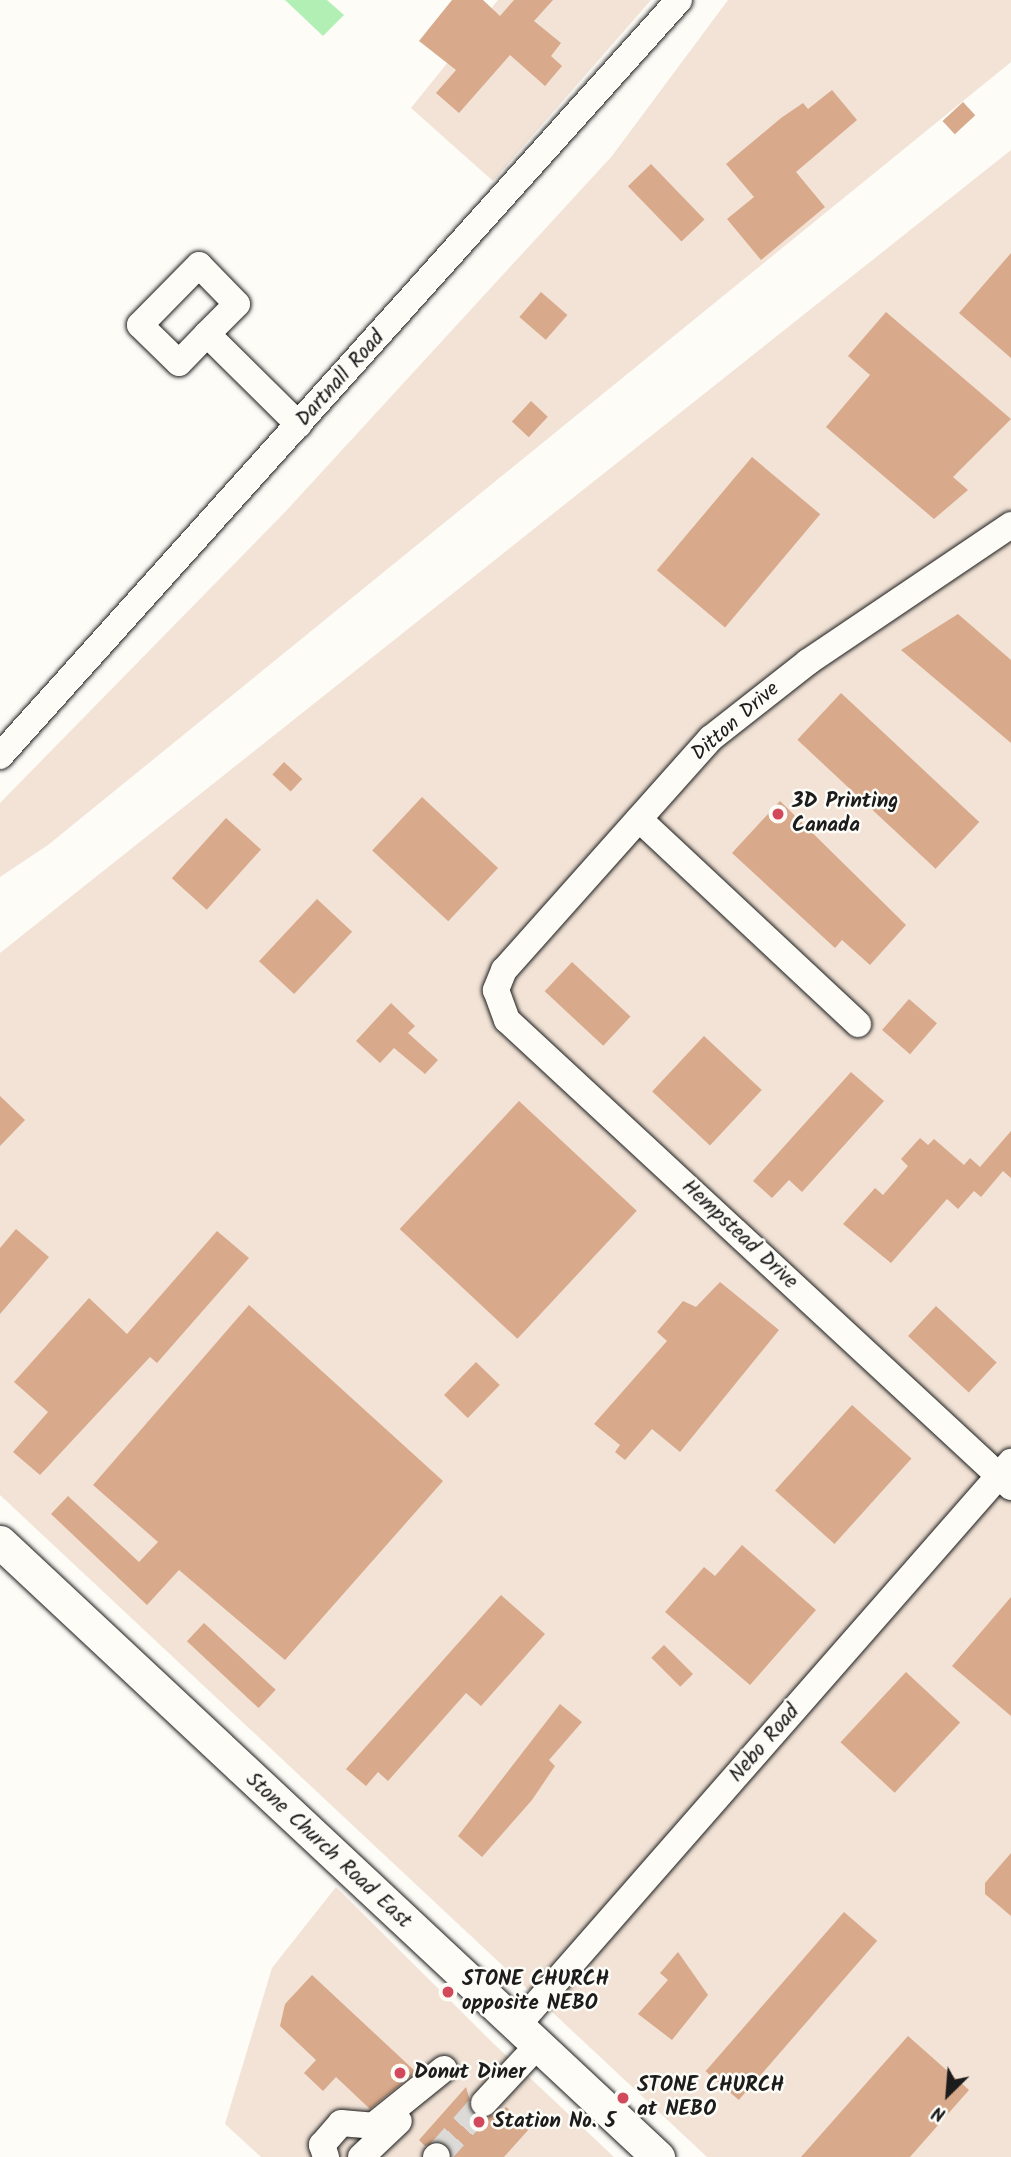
<!DOCTYPE html>
<html>
<head>
<meta charset="utf-8">
<style>
  body { margin:0 }
  #map { position:relative; width:1011px; height:2157px; overflow:hidden; background:#fdfcf7; font-family:Kalam,sans-serif }
  div>[style] { position:absolute }
  [style*='--x'] { left:calc(var(--x)*1px); top:calc(var(--y)*1px); width:calc(var(--w)*1px); rotate:calc(var(--a)*1deg) }
  .built>* { inset:0; background:#f2e3d6 }
  .green>* { inset:0; background:#b2efb5 }
  .building>* { inset:0; background:#d8a98a; transform-origin:0 0 }
  .minor-tunnel>* { height:26px; margin-top:-13px; transform-origin:0; background:repeating-linear-gradient(90deg,#dbdad6 0 26px,transparent 0 39px) }
  .roads { filter:drop-shadow(0 0 2px #1c1c1c) drop-shadow(0 0 2px #1c1c1c) }
  .minor>* { height:26px; margin:-13px; padding:0 13px; transform-origin:13px; border-radius:13px; background:#fdfcf7 }
  .major>* { height:33px; margin:-16.5px; padding:0 16.5px; transform-origin:16.5px; border-radius:16.5px; background:#fdfcf7 }
  .dots>* { width:19px; height:19px; translate:-50% -50%; box-sizing:border-box; border:4px solid #fdfcf7; border-radius:50% }
  span { translate:-50% -50%; white-space:nowrap; text-align:center; line-height:1.15; -webkit-text-stroke:5px #fdfcf7; paint-order:stroke }
  .street-label { font-size:21px; color:#1c1c1c }
  .poi-label { font-size:21px; color:#1c1c1c; font-weight:700 }
  .left { translate:0 -50%; text-align:left }
  .north { position:absolute; left:913px; top:2059px; width:70px; height:70px; -webkit-text-stroke:5px #fdfcf7; paint-order:stroke; rotate:205deg; font-size:19px; font-weight:700; line-height:28px; text-align:center; color:#1c1c1c }
  .north::after { content:''; display:block; margin:auto; width:24px; height:32px; background:#1c1c1c; clip-path:polygon(50% 0,100% 100%,50% 72%,0 100%) }
</style>
</head>
<body>
<div id="map">
  <div class="built">
    <div style="clip-path:polygon(498px 0,651px 0,493px 181px,411px 108px)"></div>
    <div style="clip-path:polygon(728px 0,1011px 0,1011px 62px,48px 845px,0 877px,0 803px,286px 511px,612px 156px)"></div>
    <div style="clip-path:polygon(1011px 150px,1011px 2157px,707px 2157px,0 1495px,0 953px)"></div>
    <div style="clip-path:polygon(336px 1887px,495px 2045px,614px 2157px,261px 2157px,225px 2124px,272px 1968px)"></div>
  </div>
  <div class="green">
    <div style="clip-path:polygon(285px 0,327px 0,344px 15px,323px 36px)"></div>
  </div>
  <div class="building">
    <div style="clip-path:polygon(452px 0,483px 0,500px 16px,514px 0,553px 0,534px 21px,561px 43px,551px 56px,562px 66px,545px 86px,510px 55px,459px 113px,436px 93px,456px 70px,419px 41px)"></div>
    <div style="clip-path:polygon(832px 90px,857px 120px,796px 172px,825px 207px,761px 260px,727px 219px,754px 197px,726px 164px,781px 118px,803px 103px,808px 109px)"></div>
    <div style="left:963px;top:102px;width:18px;height:28px;rotate:47deg"></div>
    <div style="left:651px;top:164px;width:77px;height:32px;rotate:46deg"></div>
    <div style="clip-path:polygon(1011px 253px,1011px 358px,959px 313px)"></div>
    <div style="left:541px;top:292px;width:35px;height:33px;rotate:41deg"></div>
    <div style="clip-path:polygon(886px 312px,1011px 419px,953px 477px,968px 490px,934px 519px,826px 427px,870px 375px,848px 356px)"></div>
    <div style="left:531px;top:401px;width:23px;height:28px;rotate:43deg"></div>
    <div style="left:752px;top:457px;width:89px;height:148px;rotate:40deg"></div>
    <div style="clip-path:polygon(958px 614px,1011px 660px,1011px 743px,901px 650px)"></div>
    <div style="left:841px;top:693px;width:189px;height:64px;rotate:43deg"></div>
    <div style="left:284px;top:762px;width:25px;height:17px;rotate:43deg"></div>
    <div style="left:422px;top:797px;width:104px;height:73px;rotate:43deg"></div>
    <div style="clip-path:polygon(780px 801px,906px 925px,870px 965px,842px 940px,835px 948px,732px 853px)"></div>
    <div style="left:226px;top:818px;width:47px;height:81px;rotate:42deg"></div>
    <div style="left:317px;top:899px;width:48px;height:85px;rotate:43deg"></div>
    <div style="left:572px;top:962px;width:80px;height:40px;rotate:43deg"></div>
    <div style="left:909px;top:999px;width:37px;height:41px;rotate:41deg"></div>
    <div style="clip-path:polygon(391px 1003px,415px 1026px,408px 1033px,438px 1060px,425px 1074px,394px 1048px,380px 1063px,356px 1041px)"></div>
    <div style="left:704px;top:1036px;width:79px;height:76px;rotate:43deg"></div>
    <div style="clip-path:polygon(851px 1072px,884px 1101px,802px 1192px,789px 1180px,772px 1198px,753px 1181px)"></div>
    <div style="clip-path:polygon(0 1096px,25px 1120px,0 1146px)"></div>
    <div style="left:519px;top:1101px;width:161px;height:175px;rotate:43deg"></div>
    <div style="clip-path:polygon(1011px 1131px,1011px 1178px,1003px 1171px,981px 1197px,974px 1191px,958px 1209px,947px 1199px,891px 1263px,843px 1224px,875px 1188px,883px 1195px,908px 1166px,901px 1159px,920px 1138px,928px 1145px,934px 1139px,964px 1165px,970px 1158px,980px 1167px)"></div>
    <div style="clip-path:polygon(16px 1229px,49px 1257px,0 1314px,0 1248px)"></div>
    <div style="clip-path:polygon(217px 1231px,249px 1258px,157px 1363px,150px 1357px,40px 1475px,13px 1452px,48px 1412px,14px 1382px,89px 1298px,127px 1334px)"></div>
    <div style="clip-path:polygon(720px 1282px,779px 1330px,680px 1452px,652px 1429px,625px 1460px,615px 1452px,620px 1445px,594px 1424px,667px 1341px,657px 1332px,683px 1301px,696px 1307px)"></div>
    <div style="clip-path:polygon(249px 1305px,443px 1481px,285px 1660px,179px 1570px,147px 1605px,51px 1514px,68px 1496px,139px 1562px,158px 1542px,93px 1485px)"></div>
    <div style="left:936px;top:1306px;width:83px;height:41px;rotate:43deg"></div>
    <div style="left:476px;top:1362px;width:33px;height:46px;rotate:44deg"></div>
    <div style="left:852px;top:1405px;width:80px;height:115px;rotate:42deg"></div>
    <div style="clip-path:polygon(742px 1545px,816px 1610px,750px 1685px,665px 1612px,704px 1567px,715px 1576px)"></div>
    <div style="clip-path:polygon(501px 1595px,545px 1634px,481px 1706px,466px 1693px,388px 1781px,378px 1772px,366px 1786px,346px 1769px)"></div>
    <div style="clip-path:polygon(1011px 1597px,1011px 1716px,952px 1666px)"></div>
    <div style="left:204px;top:1623px;width:98px;height:25px;rotate:43deg"></div>
    <div style="left:664px;top:1645px;width:41px;height:18px;rotate:45deg"></div>
    <div style="left:906px;top:1672px;width:74px;height:96px;rotate:43deg"></div>
    <div style="clip-path:polygon(560px 1704px,582px 1722px,549px 1760px,555px 1766px,532px 1800px,482px 1857px,458px 1836px)"></div>
    <div style="clip-path:polygon(1011px 1853px,1011px 1916px,985px 1894px,985px 1883px)"></div>
    <div style="left:844px;top:1912px;width:44px;height:211px;rotate:41deg"></div>
    <div style="clip-path:polygon(678px 1952px,708px 1995px,672px 2040px,638px 2014px,668px 1980px,660px 1973px)"></div>
    <div style="clip-path:polygon(312px 1975px,416px 2072px,370px 2109px,336px 2077px,323px 2091px,304px 2073px,316px 2060px,280px 2026px,285px 2004px)"></div>
    <div style="clip-path:polygon(908px 2036px,969px 2090px,910px 2157px,801px 2157px)"></div>
    <div style="clip-path:polygon(466px 2087px,474px 2115px,498px 2116px,506px 2107px,530px 2128px,504px 2157px,452px 2157px,442px 2141px,425px 2146px,419px 2140px)"></div>
  </div>
  <div class="minor-tunnel">
    <div style="--x:437;--y:2156;--w:71;--a:-48.4"></div>
  </div>
  <div class="roads">
    <div class="minor">
      <div style="--x:207;--y:334;--w:42;--a:-45"></div>
      <div style="--x:237;--y:304;--w:54;--a:-134.3"></div>
      <div style="--x:199;--y:265;--w:84;--a:134.5"></div>
      <div style="--x:140;--y:325;--w:54;--a:44.3"></div>
      <div style="--x:179;--y:363;--w:40;--a:-46"></div>
      <div style="--x:207;--y:334;--w:129;--a:44.7"></div>
      <div style="--x:1011;--y:525;--w:245;--a:146"></div>
      <div style="--x:808;--y:662;--w:123;--a:141.9"></div>
      <div style="--x:711;--y:738;--w:311;--a:131.7"></div>
      <div style="--x:504;--y:970;--w:22;--a:112"></div>
      <div style="--x:496;--y:990;--w:32;--a:70"></div>
      <div style="--x:507;--y:1020;--w:687;--a:42.82"></div>
      <div style="--x:0;--y:756;--w:1016;--a:-48.07"></div>
      <div style="--x:639;--y:819;--w:300;--a:43.1"></div>
      <div style="--x:517;--y:2026;--w:750;--a:-48.79"></div>
      <div style="--x:484;--y:2103;--w:79;--a:-47"></div>
      <div style="--x:326;--y:2157;--w:13;--a:-108"></div>
      <div style="--x:322;--y:2145;--w:29;--a:-49"></div>
      <div style="--x:341;--y:2123;--w:32;--a:5"></div>
      <div style="--x:373;--y:2126;--w:91;--a:-38.8"></div>
      <div style="--x:361;--y:2157;--w:52;--a:-43.5"></div>
      <div style="--x:436;--y:2157;--w:1;--a:-45"></div>
    </div>
    <div class="major">
      <div style="--x:0;--y:1542;--w:901;--a:43.07"></div>
    </div>
  </div>
  <div class="dots">
    <div style="left:778px;top:814px;background:#d1495b"></div>
    <div style="left:448px;top:1992px;background:#d1495b"></div>
    <div style="left:400px;top:2073px;background:#d1495b"></div>
    <div style="left:623px;top:2098px;background:#d1495b"></div>
    <div style="left:479px;top:2122px;background:#d1495b"></div>
  </div>
  <div class="street-label">
    <span style="left:341px;top:379px;rotate:-48deg">Dartnall Road</span>
    <span style="left:736px;top:722px;rotate:-41deg">Ditton Drive</span>
    <span style="left:739px;top:1235px;rotate:43deg">Hempstead Drive</span>
    <span style="left:765px;top:1744px;rotate:-49deg">Nebo Road</span>
    <span style="left:328px;top:1851px;rotate:43deg">Stone Church Road East</span>
  </div>
  <div class="poi-label">
    <span class="left" style="left:792px;top:814px">3D Printing<br>Canada</span>
    <span class="left" style="left:462px;top:1992px">STONE CHURCH<br>opposite NEBO</span>
    <span class="left" style="left:414px;top:2073px">Donut Diner</span>
    <span class="left" style="left:637px;top:2098px">STONE CHURCH<br>at NEBO</span>
    <span class="left" style="left:493px;top:2122px">Station No. 5</span>
  </div>
  <div class="north">N</div>
</div>
</body>
</html>
